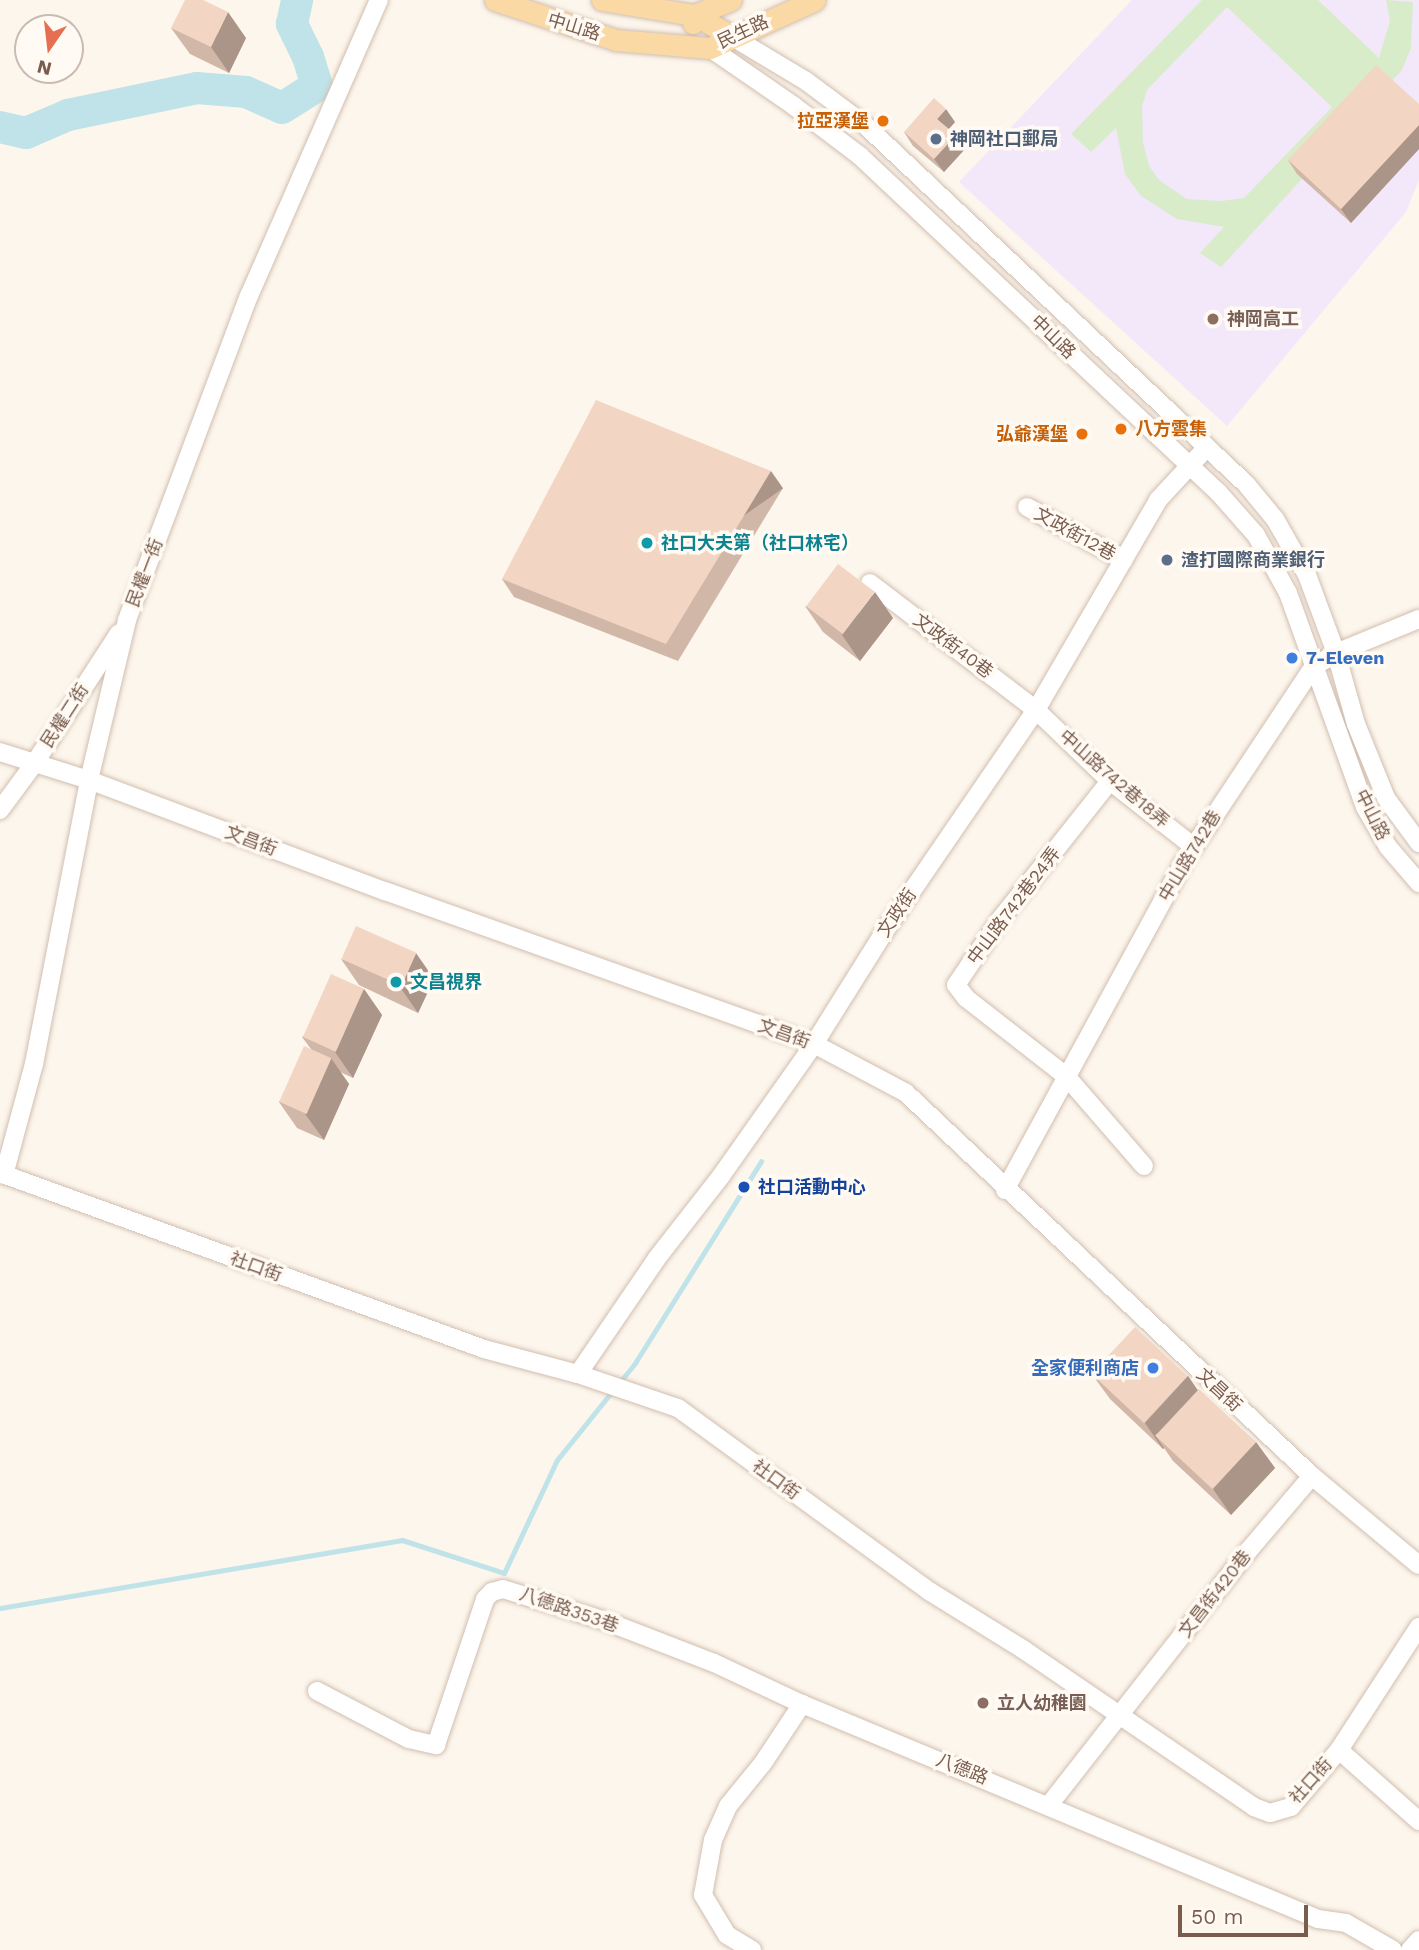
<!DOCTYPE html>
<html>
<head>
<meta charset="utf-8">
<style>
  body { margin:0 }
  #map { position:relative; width:1419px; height:1950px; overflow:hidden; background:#fdf6ec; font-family:"Work Sans","Noto Sans TC",sans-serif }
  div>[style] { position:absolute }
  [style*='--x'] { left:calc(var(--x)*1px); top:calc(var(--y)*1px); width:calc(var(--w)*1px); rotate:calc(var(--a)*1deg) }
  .education>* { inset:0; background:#f3e8fa }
  .green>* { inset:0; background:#d8ecc9 }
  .stream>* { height:5px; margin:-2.5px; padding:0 2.5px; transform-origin:2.5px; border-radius:2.5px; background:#bfe3e8 }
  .river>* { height:32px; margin:-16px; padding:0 16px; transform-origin:16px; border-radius:16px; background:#bfe3e8 }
  .roads { filter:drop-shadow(0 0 2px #d1beb0) drop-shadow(0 0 2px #d1beb0) }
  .minor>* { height:18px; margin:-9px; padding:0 9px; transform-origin:9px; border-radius:9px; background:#fff }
  .major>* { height:21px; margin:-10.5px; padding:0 10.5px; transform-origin:10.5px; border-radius:10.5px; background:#fbd9a5 }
  .wall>* { inset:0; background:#d1b7a8 }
  .shaded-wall>* { inset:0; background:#aa9588; transform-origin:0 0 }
  .building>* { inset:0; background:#f3d5c3; transform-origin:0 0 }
  .dots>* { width:19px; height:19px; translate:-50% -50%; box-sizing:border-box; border:4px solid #fffaf3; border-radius:50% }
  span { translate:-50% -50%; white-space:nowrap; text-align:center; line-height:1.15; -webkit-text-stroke:7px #fffaf3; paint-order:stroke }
  .street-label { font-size:18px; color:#7a5c4d }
  .food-label { font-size:18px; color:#c56008; font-weight:700 }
  .right { translate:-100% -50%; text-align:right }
  .left { translate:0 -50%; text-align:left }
  .service-label { font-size:18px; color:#4e5e75; font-weight:700 }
  .education-label { font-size:18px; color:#785e54; font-weight:700 }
  .culture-label { font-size:18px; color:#0d838f; font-weight:700 }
  .shop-label { font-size:18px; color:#366cbe; font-weight:700 }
  .transit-label { font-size:18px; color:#164399; font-weight:700 }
  .north { position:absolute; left:14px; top:14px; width:70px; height:70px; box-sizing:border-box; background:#fffaf3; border:2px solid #cabbb1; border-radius:50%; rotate:194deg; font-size:19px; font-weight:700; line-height:28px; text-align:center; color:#7a5c4d }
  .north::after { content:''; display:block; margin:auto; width:24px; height:32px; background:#e76f51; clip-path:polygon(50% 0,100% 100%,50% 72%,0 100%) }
  .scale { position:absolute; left:1178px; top:1905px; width:130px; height:32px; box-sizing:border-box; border:4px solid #7a5c4d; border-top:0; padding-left:9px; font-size:21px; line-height:24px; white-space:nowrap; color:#7a5c4d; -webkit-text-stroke:5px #fffaf3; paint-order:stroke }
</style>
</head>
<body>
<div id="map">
  <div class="education">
    <div style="clip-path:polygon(1132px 0,1419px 0,1419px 180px,1406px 212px,1227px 426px,959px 182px)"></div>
  </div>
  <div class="green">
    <div style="clip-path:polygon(evenodd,1202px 0,1318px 0,1379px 58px,1390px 21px,1386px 0,1413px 2px,1411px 48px,1402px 70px,1221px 267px,1200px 253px,1224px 227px,1177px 219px,1141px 196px,1125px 174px,1116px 128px,1091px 152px,1071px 134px,1202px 0,1227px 7px,1332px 107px,1244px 198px,1221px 201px,1187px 199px,1159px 180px,1149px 166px,1143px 142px,1142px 107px,1147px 90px,1227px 7px)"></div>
  </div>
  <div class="stream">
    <div style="--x:619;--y:1383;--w:26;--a:-51"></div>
    <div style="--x:635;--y:1363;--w:238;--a:-58"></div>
    <div style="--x:0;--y:1608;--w:408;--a:-9.6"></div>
    <div style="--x:402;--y:1540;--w:107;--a:17.9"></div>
    <div style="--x:504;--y:1573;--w:125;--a:-64.9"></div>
    <div style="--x:557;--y:1460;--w:90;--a:-51.3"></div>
  </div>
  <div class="river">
    <div style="--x:0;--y:127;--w:27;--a:13"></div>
    <div style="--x:26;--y:133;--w:46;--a:-23.2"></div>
    <div style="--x:68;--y:115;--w:132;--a:-11.8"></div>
    <div style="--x:197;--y:88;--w:49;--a:4.7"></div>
    <div style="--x:246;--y:92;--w:39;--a:24"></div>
    <div style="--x:282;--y:108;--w:41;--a:-32.2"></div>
    <div style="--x:317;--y:86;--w:30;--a:-107"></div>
    <div style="--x:308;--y:57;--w:37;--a:-116"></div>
    <div style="--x:292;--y:24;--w:25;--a:-78"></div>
  </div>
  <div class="roads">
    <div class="minor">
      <div style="--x:731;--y:36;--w:87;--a:31"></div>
      <div style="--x:806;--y:81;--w:74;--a:36.7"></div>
      <div style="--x:865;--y:125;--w:523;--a:43.3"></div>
      <div style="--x:1246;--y:484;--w:45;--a:50.4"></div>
      <div style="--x:1275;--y:519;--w:64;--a:60.3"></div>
      <div style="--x:1307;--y:575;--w:83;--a:69.6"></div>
      <div style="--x:1336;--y:653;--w:74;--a:74.3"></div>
      <div style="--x:1356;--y:724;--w:80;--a:67.9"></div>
      <div style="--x:1386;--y:798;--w:56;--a:53.7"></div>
      <div style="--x:710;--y:48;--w:102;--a:34.6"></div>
      <div style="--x:794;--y:106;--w:83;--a:37.1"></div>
      <div style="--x:860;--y:156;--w:491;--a:43.2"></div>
      <div style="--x:1218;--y:492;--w:57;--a:48.5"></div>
      <div style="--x:1256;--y:535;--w:66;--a:61.1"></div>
      <div style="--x:1288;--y:593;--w:227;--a:70.2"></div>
      <div style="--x:1365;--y:807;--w:46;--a:60.1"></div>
      <div style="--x:1388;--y:847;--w:48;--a:49.3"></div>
      <div style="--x:1027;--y:507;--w:110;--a:28.9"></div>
      <div style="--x:870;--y:583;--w:209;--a:37.4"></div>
      <div style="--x:1036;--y:710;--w:103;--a:43.8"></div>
      <div style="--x:1110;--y:781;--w:107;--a:38.2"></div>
      <div style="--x:0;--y:752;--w:93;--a:17.5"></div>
      <div style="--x:89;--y:780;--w:316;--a:20.6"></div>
      <div style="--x:385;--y:891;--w:455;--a:19.6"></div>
      <div style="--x:814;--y:1044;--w:104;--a:28"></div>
      <div style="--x:906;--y:1093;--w:558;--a:43.33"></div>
      <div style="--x:1312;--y:1476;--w:139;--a:39.8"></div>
      <div style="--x:1110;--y:781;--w:177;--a:128.4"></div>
      <div style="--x:1000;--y:920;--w:78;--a:124.1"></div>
      <div style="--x:956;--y:985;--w:16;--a:52"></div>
      <div style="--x:966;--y:998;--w:127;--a:38"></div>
      <div style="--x:1066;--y:1076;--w:119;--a:49.1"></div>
      <div style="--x:0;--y:810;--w:57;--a:-53.5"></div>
      <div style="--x:34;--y:764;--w:156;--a:-57"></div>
      <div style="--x:0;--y:1173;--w:515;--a:19.98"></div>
      <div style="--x:484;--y:1349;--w:97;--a:14.9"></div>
      <div style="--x:578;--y:1374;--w:106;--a:18.8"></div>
      <div style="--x:678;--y:1408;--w:311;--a:36.1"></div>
      <div style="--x:929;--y:1591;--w:112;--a:31.8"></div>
      <div style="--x:1024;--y:1650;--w:278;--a:34.3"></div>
      <div style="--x:1254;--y:1807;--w:17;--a:21"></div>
      <div style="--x:1270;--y:1813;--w:22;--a:-16"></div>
      <div style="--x:1291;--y:1807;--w:75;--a:-49.9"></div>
      <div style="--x:1339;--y:1750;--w:147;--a:-57"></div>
      <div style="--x:4;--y:1175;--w:115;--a:-74.9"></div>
      <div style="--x:34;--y:1064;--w:289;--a:-79"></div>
      <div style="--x:89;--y:780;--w:164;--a:-76.6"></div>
      <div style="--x:127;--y:620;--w:346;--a:-69.4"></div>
      <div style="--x:249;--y:296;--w:323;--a:-66.3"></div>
      <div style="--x:1005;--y:1190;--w:376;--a:-61.4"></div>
      <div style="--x:1185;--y:860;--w:232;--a:-56.4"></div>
      <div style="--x:1313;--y:667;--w:27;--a:-31"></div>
      <div style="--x:1336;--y:653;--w:90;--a:-22.3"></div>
      <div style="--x:578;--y:1374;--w:140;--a:-55.7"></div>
      <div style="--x:657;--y:1258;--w:104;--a:-52"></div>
      <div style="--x:721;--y:1176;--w:161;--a:-54.8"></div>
      <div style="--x:814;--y:1044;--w:139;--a:-57.9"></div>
      <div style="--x:888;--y:926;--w:262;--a:-55.6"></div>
      <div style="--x:1036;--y:710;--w:243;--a:-59.8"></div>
      <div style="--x:1158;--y:500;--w:72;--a:-47.2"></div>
      <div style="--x:317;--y:1691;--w:104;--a:27.6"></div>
      <div style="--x:409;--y:1739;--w:28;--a:13"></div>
      <div style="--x:436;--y:1745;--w:154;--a:-71.4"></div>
      <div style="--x:485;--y:1599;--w:10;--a:-45"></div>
      <div style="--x:492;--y:1592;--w:11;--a:-15"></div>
      <div style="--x:503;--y:1589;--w:110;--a:17.4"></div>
      <div style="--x:608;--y:1622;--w:114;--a:21.1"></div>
      <div style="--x:714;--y:1663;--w:97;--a:25"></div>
      <div style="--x:1339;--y:1750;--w:107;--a:41.6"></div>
      <div style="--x:1049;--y:1805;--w:324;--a:-51.9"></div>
      <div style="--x:1249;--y:1550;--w:97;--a:-49.6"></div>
      <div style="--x:752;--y:1950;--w:29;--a:-149"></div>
      <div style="--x:727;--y:1935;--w:47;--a:-121"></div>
      <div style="--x:703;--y:1895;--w:56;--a:-79.7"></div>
      <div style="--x:713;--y:1840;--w:37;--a:-66"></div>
      <div style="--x:728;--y:1806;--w:55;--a:-50.9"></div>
      <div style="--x:763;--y:1763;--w:71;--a:-56.5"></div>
      <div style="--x:802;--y:1704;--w:559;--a:22.62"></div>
      <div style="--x:1318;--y:1919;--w:28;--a:8"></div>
      <div style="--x:1346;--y:1923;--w:54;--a:29.9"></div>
      <div style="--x:1410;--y:1950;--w:13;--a:-48"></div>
    </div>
    <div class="major">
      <div style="--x:495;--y:0;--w:127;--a:18.3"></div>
      <div style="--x:616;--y:40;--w:94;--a:4.9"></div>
      <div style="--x:710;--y:48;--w:115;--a:-24.6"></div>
      <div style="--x:602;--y:0;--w:94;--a:9.2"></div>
      <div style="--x:695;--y:15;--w:42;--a:30.3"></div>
      <div style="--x:693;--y:23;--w:8;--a:-76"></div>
      <div style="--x:695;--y:15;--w:39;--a:-23"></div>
    </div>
  </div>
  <div class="wall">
    <div style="clip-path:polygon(171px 28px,246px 38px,229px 73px,190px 54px)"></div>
    <div style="clip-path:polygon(1419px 104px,1419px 149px,1351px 223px,1297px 174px,1288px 160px)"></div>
    <div style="clip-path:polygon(955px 122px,949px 129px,956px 135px,965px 149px,944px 172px,913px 146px,904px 132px)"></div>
    <div style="clip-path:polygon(783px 488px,678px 661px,514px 597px,502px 579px)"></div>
    <div style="clip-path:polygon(805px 606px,893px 618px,860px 661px,823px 632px)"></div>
    <div style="clip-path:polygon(341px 959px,434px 979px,418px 1013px,359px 985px)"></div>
    <div style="clip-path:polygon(364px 989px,382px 1015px,353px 1078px,340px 1072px,349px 1084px,324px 1140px,297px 1128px,279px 1102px,311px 1049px,302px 1037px)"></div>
    <div style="clip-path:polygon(1091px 1373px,1188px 1376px,1197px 1390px,1256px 1442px,1275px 1468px,1231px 1515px,1173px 1461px,1164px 1448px,1163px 1449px,1110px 1399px)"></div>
  </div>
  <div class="shaded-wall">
    <div style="clip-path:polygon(228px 12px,246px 38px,229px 73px,211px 47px)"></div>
    <div style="clip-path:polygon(946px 109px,955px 122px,946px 132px,937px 119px)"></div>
    <div style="clip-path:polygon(1419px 125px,1419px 149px,1351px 223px,1341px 209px)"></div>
    <div style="clip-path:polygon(956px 135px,965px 149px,944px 172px,934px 159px)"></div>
    <div style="left:771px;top:471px;width:21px;height:202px;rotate:55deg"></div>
    <div style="clip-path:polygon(875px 592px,893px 618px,860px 661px,842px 635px)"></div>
    <div style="clip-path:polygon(416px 953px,434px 979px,418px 1013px,400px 987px)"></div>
    <div style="clip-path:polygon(364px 989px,382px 1015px,353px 1078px,335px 1052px)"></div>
    <div style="clip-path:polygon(331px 1058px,349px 1084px,324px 1140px,305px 1114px)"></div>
    <div style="clip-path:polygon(1188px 1376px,1206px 1402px,1155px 1435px,1164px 1448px,1163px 1449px,1145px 1423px)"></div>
    <div style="clip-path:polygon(1256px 1442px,1275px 1468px,1231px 1515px,1213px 1489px)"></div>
  </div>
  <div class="building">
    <div style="clip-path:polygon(185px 0,203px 0,228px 12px,211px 47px,171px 28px)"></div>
    <div style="clip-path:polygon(1376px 65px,1419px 104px,1419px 125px,1341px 209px,1288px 160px)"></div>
    <div style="clip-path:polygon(934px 98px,946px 109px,937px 119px,956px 135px,934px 159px,904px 132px)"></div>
    <div style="clip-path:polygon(596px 400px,771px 471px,666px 644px,502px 579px)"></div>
    <div style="left:838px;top:564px;width:46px;height:53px;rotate:37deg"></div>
    <div style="left:356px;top:926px;width:66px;height:36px;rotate:24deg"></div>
    <div style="left:331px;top:974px;width:36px;height:69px;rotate:24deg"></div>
    <div style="left:304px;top:1046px;width:30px;height:61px;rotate:24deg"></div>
    <div style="left:1135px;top:1327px;width:72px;height:64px;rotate:43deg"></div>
    <div style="left:1199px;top:1389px;width:78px;height:64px;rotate:43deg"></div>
  </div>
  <div class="dots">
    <div style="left:883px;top:121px;background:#e8710a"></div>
    <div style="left:936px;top:139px;background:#5c6f8a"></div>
    <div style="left:1213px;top:319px;background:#8d6e63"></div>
    <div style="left:1121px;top:429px;background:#e8710a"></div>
    <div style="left:1082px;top:434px;background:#e8710a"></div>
    <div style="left:647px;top:543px;background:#0f9aa8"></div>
    <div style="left:1167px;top:560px;background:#5c6f8a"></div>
    <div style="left:1292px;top:658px;background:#3f7fe0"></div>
    <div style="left:396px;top:982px;background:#0f9aa8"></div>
    <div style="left:744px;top:1187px;background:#1a4fb4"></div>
    <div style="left:1153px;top:1368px;background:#3f7fe0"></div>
    <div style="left:983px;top:1703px;background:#8d6e63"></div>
  </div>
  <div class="street-label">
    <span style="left:574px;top:27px;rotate:17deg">中山路</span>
    <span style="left:743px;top:32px;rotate:-25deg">民生路</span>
    <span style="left:1053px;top:337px;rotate:44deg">中山路</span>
    <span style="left:1075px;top:534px;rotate:29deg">文政街12巷</span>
    <span style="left:145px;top:573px;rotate:-69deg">民權一街</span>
    <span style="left:953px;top:646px;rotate:37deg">文政街40巷</span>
    <span style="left:65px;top:716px;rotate:-57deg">民權二街</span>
    <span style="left:1114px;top:779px;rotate:41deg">中山路742巷18弄</span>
    <span style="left:1372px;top:815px;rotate:63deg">中山路</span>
    <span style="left:251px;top:841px;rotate:21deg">文昌街</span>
    <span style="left:1190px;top:856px;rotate:-59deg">中山路742巷</span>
    <span style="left:1014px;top:906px;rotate:-53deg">中山路742巷24弄</span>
    <span style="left:897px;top:913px;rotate:-56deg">文政街</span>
    <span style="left:784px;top:1034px;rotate:20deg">文昌街</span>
    <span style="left:256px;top:1267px;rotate:20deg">社口街</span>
    <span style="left:1219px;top:1390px;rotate:43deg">文昌街</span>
    <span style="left:776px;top:1480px;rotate:36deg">社口街</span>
    <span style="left:1215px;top:1594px;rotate:-52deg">文昌街420巷</span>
    <span style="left:569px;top:1610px;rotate:19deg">八德路353巷</span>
    <span style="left:962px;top:1769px;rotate:22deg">八德路</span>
    <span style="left:1311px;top:1781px;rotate:-48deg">社口街</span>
  </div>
  <div class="food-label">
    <span class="right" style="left:869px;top:121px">拉亞漢堡</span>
    <span class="left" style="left:1135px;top:429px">八方雲集</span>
    <span class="right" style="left:1068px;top:434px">弘爺漢堡</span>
  </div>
  <div class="service-label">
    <span class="left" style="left:950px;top:139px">神岡社口郵局</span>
    <span class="left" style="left:1181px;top:560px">渣打國際商業銀行</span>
  </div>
  <div class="education-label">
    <span class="left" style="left:1227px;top:319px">神岡高工</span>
    <span class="left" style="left:997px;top:1703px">立人幼稚園</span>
  </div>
  <div class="culture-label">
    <span class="left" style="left:661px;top:543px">社口大夫第（社口林宅）</span>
    <span class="left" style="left:410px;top:982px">文昌視界</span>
  </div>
  <div class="shop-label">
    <span class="left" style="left:1306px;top:658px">7-Eleven</span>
    <span class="right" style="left:1139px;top:1368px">全家便利商店</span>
  </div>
  <div class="transit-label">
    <span class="left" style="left:758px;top:1187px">社口活動中心</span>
  </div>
  <div class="north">N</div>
  <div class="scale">50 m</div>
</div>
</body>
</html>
